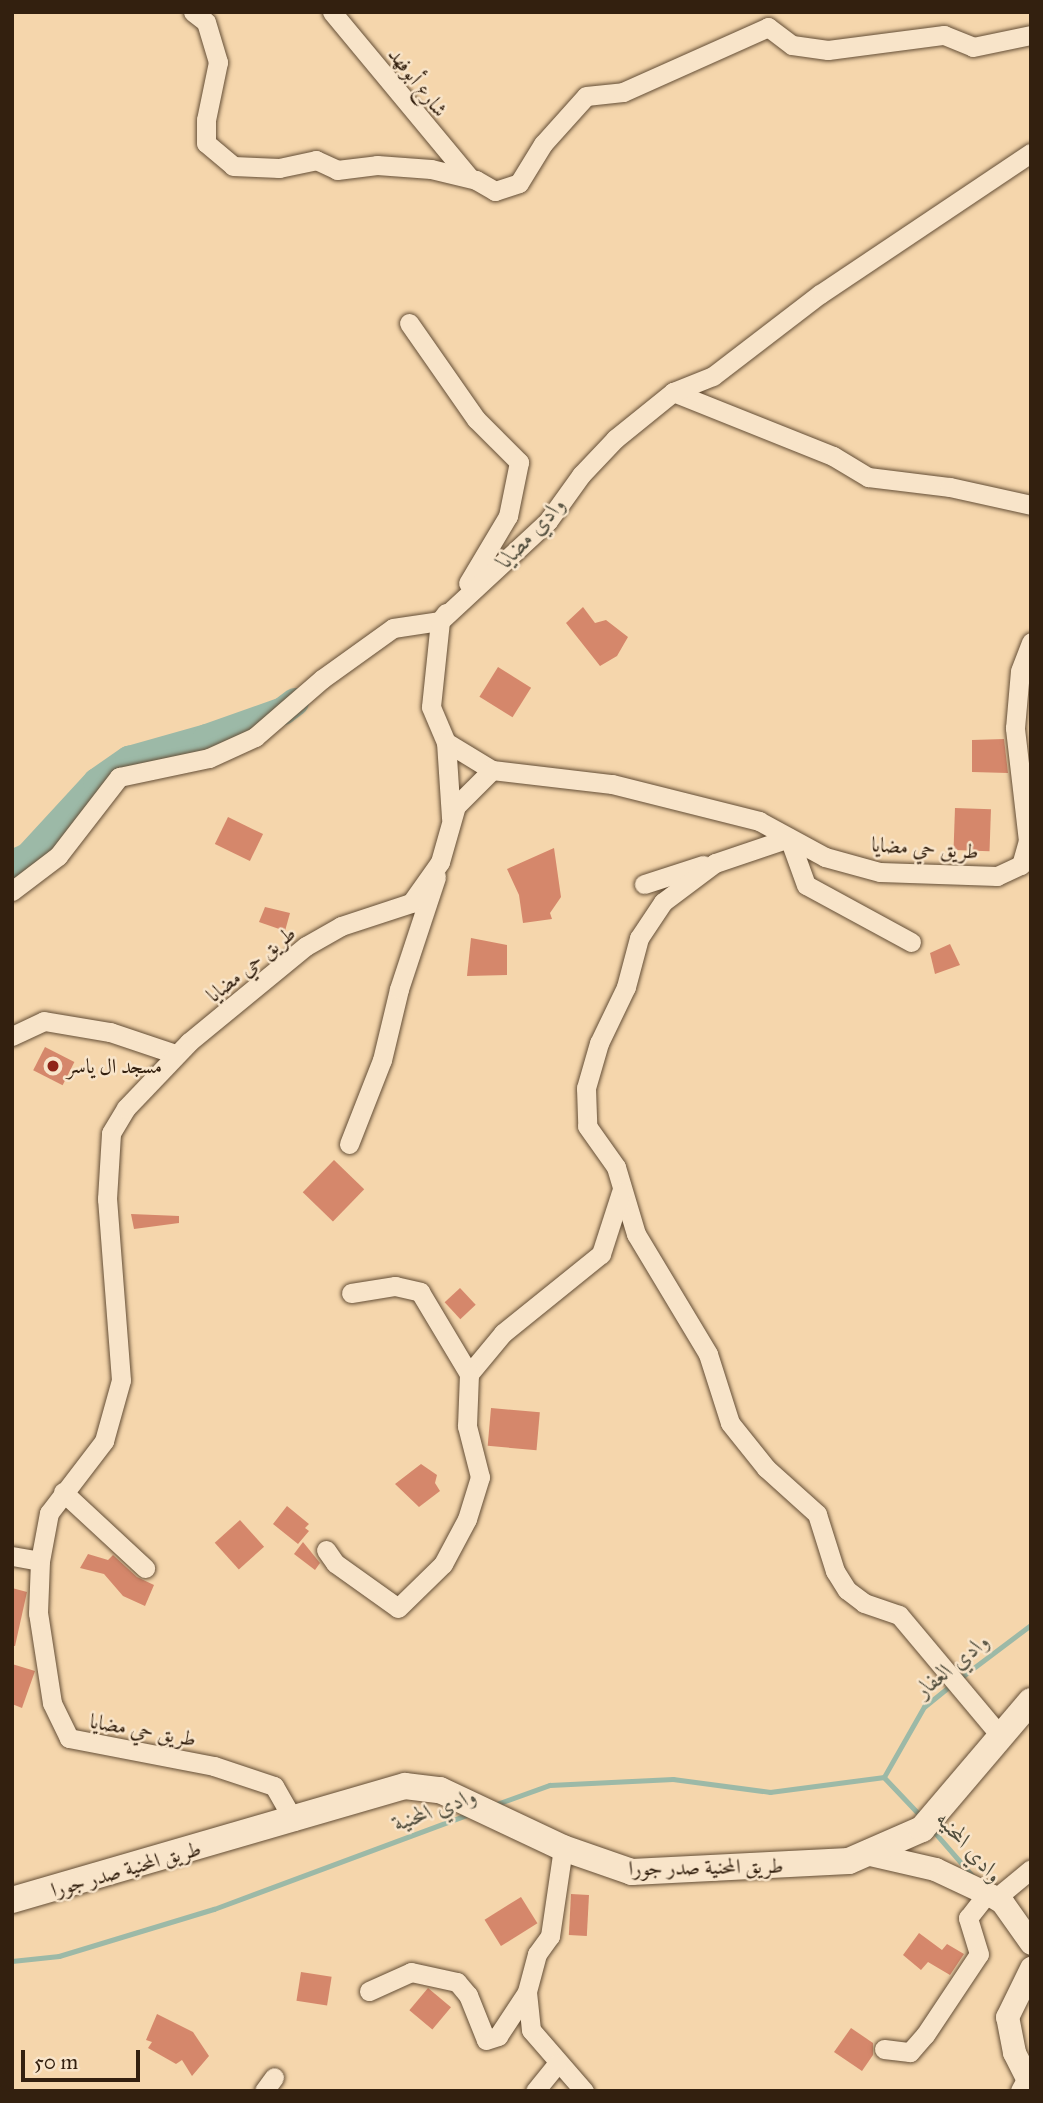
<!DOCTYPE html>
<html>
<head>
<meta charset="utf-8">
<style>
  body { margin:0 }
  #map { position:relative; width:1043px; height:2103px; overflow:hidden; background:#f5d6ac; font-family:"IM FELL Great Primer",Amiri,serif }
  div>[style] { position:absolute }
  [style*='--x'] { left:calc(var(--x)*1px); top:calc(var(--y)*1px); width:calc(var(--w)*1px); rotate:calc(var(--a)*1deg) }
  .stream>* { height:4.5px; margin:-2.25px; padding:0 2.25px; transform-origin:2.25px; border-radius:2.25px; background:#9cb9a7 }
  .river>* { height:28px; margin:-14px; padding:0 14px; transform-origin:14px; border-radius:14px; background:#9cb9a7 }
  .building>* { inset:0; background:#d5876b; transform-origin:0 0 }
  .roads { filter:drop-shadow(0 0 2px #644e36) drop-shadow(0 0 2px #644e36) }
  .minor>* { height:19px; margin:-9.5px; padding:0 9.5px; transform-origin:9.5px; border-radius:9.5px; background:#f8e4c9 }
  .tertiary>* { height:23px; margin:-11.5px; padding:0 11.5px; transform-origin:11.5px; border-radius:11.5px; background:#f8e4c9 }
  .secondary>* { height:26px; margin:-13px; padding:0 13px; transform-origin:13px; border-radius:13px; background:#f8e4c9 }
  .dots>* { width:19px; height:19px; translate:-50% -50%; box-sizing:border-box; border:4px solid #f8e4c9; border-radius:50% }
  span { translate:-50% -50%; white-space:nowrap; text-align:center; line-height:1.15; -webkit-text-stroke:5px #f8e4c9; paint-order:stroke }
  .street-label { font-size:21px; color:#33200f }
  .poi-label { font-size:21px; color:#33200f }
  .left { translate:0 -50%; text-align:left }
  .water-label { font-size:23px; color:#524e3d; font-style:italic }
  .frame { position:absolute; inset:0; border:14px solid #33200f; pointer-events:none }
  .scale { position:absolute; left:21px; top:2050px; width:119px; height:32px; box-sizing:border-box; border:4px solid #33200f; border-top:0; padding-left:9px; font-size:21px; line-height:24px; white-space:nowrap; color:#33200f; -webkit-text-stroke:5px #f8e4c9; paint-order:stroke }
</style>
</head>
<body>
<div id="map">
  <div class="stream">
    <div style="--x:959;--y:1679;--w:90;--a:-36.9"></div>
    <div style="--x:884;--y:1777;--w:55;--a:46.5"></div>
    <div style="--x:884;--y:1777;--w:81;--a:-60.3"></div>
    <div style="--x:924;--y:1707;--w:36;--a:-39"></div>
    <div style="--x:494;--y:1805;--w:59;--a:-19.7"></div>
    <div style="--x:550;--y:1785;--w:123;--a:-2.8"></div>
    <div style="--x:673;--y:1779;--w:98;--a:7.6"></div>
    <div style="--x:770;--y:1792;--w:115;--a:-7.5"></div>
    <div style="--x:932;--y:1829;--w:61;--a:49"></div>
    <div style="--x:12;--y:1961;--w:47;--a:-6.1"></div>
    <div style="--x:59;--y:1956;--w:162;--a:-16.9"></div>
    <div style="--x:214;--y:1909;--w:273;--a:-20.4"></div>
  </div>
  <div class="river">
    <div style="--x:12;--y:864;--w:17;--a:-24"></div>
    <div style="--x:28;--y:857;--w:102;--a:-47.4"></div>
    <div style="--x:97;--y:782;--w:39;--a:-35"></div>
    <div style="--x:129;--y:760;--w:81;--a:-15.8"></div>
    <div style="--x:207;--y:738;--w:81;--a:-19.6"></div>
    <div style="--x:283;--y:711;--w:15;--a:-37"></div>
  </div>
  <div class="building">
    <div style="clip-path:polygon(583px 607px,595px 623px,606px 620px,628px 637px,617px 656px,600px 666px,566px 623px)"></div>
    <div style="left:498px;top:667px;width:39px;height:35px;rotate:32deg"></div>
    <div style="clip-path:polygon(1004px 739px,1008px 773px,972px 772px,972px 740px)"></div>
    <div style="left:955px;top:808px;width:36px;height:42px;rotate:2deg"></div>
    <div style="left:228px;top:817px;width:39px;height:30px;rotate:26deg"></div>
    <div style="clip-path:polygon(554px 848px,561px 897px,550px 913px,552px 919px,523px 923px,519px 895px,507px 869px)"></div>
    <div style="clip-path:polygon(265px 907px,290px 913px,285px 931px,259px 922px)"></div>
    <div style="clip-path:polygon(471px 938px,507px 945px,507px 975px,467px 976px)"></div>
    <div style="clip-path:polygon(950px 944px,960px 965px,935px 974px,930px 953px)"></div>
    <div style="left:45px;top:1047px;width:33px;height:26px;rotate:27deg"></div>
    <div style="left:334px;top:1160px;width:42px;height:45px;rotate:44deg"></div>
    <div style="clip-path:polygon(131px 1214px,179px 1216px,179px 1223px,134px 1229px)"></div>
    <div style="left:460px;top:1288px;width:23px;height:21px;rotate:47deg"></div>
    <div style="left:491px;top:1408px;width:49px;height:38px;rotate:5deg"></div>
    <div style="clip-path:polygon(421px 1464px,437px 1475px,435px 1483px,440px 1491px,419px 1507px,395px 1484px)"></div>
    <div style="clip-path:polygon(287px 1506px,309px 1524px,305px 1528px,309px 1531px,298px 1544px,273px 1524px)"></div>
    <div style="left:240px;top:1520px;width:36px;height:34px;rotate:48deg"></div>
    <div style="clip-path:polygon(303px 1542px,320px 1563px,315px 1570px,294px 1554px)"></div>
    <div style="clip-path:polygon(88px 1554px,108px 1560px,113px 1555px,137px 1577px,154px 1585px,145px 1606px,123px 1596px,104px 1574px,80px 1568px)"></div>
    <div style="clip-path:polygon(12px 1588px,27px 1592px,15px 1646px,12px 1646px)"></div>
    <div style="clip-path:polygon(12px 1664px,35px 1671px,22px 1708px,12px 1704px)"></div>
    <div style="left:571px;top:1894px;width:18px;height:41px;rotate:3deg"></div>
    <div style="left:521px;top:1897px;width:31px;height:43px;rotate:58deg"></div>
    <div style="clip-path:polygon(919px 1933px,942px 1950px,947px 1944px,964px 1954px,950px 1975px,928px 1962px,921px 1970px,903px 1955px)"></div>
    <div style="left:301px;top:1972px;width:31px;height:29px;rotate:9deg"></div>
    <div style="left:428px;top:1988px;width:30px;height:29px;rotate:40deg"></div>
    <div style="clip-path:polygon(157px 2014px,193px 2032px,209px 2056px,192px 2076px,182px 2060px,176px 2064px,148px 2048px,152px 2042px,146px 2040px)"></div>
    <div style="clip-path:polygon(851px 2028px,873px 2043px,873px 2055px,862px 2071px,834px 2052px)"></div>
  </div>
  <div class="roads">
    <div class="minor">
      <div style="--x:193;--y:12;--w:16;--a:38"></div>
      <div style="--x:206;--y:22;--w:42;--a:73.3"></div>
      <div style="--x:218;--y:62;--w:59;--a:101.7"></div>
      <div style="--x:206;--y:120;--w:23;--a:90"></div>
      <div style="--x:206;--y:143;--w:35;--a:40"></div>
      <div style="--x:233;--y:166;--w:46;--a:2.5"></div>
      <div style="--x:279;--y:168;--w:38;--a:-12"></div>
      <div style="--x:316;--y:160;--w:23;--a:25"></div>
      <div style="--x:337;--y:170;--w:40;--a:-7.1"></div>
      <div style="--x:377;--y:165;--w:54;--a:4.2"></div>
      <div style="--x:431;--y:169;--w:46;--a:13.7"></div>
      <div style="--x:476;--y:180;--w:22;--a:30"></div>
      <div style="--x:495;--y:191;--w:25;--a:-18"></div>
      <div style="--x:519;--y:183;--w:46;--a:-58.4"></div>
      <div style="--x:543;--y:144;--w:64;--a:-48.1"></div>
      <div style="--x:586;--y:96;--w:37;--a:-6"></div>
      <div style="--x:623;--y:92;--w:159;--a:-24.1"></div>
      <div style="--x:768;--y:27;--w:30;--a:37"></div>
      <div style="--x:792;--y:45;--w:36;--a:8"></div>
      <div style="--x:828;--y:50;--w:117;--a:-7.4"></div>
      <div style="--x:944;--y:35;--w:31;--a:22"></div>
      <div style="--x:973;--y:47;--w:59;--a:-11.7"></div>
      <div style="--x:332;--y:12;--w:214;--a:50.3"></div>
      <div style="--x:409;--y:323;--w:117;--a:55.1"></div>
      <div style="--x:476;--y:419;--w:61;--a:45"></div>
      <div style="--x:519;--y:462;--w:55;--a:101.5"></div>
      <div style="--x:508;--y:516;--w:78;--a:120.8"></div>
      <div style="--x:673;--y:392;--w:172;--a:21.8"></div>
      <div style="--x:833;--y:456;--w:41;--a:31"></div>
      <div style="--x:868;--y:477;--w:83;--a:7"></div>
      <div style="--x:950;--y:487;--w:83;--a:12.5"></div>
      <div style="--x:446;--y:613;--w:10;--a:127"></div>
      <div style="--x:440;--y:621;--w:86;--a:96"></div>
      <div style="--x:431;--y:707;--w:38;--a:67"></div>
      <div style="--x:446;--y:742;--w:54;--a:31.3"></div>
      <div style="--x:446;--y:742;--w:76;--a:86.2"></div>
      <div style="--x:644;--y:884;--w:62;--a:-17.9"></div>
      <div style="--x:12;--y:891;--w:58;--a:-37.3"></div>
      <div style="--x:58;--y:856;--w:100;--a:-52.3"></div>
      <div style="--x:119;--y:777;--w:92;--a:-11.9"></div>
      <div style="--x:209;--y:758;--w:51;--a:-24.5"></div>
      <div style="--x:255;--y:737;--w:89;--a:-40.9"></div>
      <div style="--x:322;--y:679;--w:87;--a:-35.7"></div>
      <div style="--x:393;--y:628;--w:48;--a:-8.5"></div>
      <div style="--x:440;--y:621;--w:147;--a:-42.8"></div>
      <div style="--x:548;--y:521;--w:57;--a:-54.3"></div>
      <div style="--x:581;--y:475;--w:50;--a:-46.6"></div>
      <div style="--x:615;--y:439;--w:75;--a:-39"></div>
      <div style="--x:673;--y:392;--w:43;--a:-21.8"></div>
      <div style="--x:713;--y:376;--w:135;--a:-37.5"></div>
      <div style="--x:820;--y:294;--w:254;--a:-33.8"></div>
      <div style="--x:911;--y:942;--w:119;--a:-151.5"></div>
      <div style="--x:806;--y:885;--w:50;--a:-109.9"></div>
      <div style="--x:789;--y:838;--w:78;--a:161.3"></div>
      <div style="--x:715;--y:863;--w:65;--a:143.1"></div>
      <div style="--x:663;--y:902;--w:43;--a:123.7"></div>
      <div style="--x:639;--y:938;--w:51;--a:104.9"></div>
      <div style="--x:626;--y:987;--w:62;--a:115.7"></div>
      <div style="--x:599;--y:1043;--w:47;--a:106.1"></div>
      <div style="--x:586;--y:1088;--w:38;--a:88"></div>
      <div style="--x:587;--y:1126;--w:50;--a:54.7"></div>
      <div style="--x:616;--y:1167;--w:70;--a:73.4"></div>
      <div style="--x:636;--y:1234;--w:140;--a:59"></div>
      <div style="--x:708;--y:1354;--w:72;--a:72.3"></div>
      <div style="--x:730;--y:1423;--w:58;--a:51.3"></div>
      <div style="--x:766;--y:1468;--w:69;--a:42"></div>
      <div style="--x:817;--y:1514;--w:60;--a:72.5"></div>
      <div style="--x:835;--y:1571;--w:22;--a:58"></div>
      <div style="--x:847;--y:1590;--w:21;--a:37"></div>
      <div style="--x:864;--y:1603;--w:37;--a:19"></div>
      <div style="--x:899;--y:1615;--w:155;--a:50"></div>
      <div style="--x:12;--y:1036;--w:35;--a:-25"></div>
      <div style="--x:44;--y:1021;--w:67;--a:9.5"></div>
      <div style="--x:110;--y:1032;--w:69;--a:18.7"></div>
      <div style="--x:349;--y:1144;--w:90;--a:-68.6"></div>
      <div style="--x:382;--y:1060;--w:73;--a:-76.5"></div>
      <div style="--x:399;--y:989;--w:118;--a:-71.7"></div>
      <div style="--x:351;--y:1293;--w:45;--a:-9"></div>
      <div style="--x:395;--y:1286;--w:26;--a:13"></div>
      <div style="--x:420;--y:1292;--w:96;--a:59.1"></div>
      <div style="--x:469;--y:1374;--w:53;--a:-50.3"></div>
      <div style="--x:503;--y:1333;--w:126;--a:-38.9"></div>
      <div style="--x:601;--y:1254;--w:65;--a:-72.1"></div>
      <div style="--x:63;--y:1492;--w:112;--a:42.8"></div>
      <div style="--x:326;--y:1550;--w:16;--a:55"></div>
      <div style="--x:335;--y:1563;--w:77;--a:35.5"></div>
      <div style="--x:398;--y:1608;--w:63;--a:-44.4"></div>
      <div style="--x:443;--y:1564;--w:51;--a:-61.9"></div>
      <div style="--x:467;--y:1519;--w:44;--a:-72.8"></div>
      <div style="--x:480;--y:1477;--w:53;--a:-104.3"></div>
      <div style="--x:467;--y:1426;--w:52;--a:-87.8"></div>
      <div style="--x:12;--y:1556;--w:28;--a:10"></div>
      <div style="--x:294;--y:1821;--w:40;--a:-119.7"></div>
      <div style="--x:274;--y:1786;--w:63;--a:-161.6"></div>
      <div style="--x:214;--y:1766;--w:148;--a:-169.1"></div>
      <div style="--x:69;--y:1738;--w:39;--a:-116"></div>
      <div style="--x:52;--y:1703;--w:91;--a:-98.8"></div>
      <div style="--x:38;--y:1613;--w:52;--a:-87.8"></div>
      <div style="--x:40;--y:1561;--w:49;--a:-79.4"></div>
      <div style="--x:49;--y:1513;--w:91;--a:-52.6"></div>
      <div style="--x:104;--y:1441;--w:63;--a:-74.4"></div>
      <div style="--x:121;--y:1380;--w:182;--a:-94.4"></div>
      <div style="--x:107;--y:1199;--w:66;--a:-86.5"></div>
      <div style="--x:111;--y:1133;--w:29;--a:-59"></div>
      <div style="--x:126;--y:1108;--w:91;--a:-46.3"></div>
      <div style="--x:189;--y:1042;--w:151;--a:-39.4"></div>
      <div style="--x:306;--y:946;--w:40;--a:-29.7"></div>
      <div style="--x:341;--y:926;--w:74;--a:-18.2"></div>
      <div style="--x:411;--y:903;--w:50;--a:-54.7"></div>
      <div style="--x:440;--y:862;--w:58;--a:-74.1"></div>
      <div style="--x:456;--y:806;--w:51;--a:-45"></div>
      <div style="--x:492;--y:770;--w:121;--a:6.7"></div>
      <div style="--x:612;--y:784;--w:152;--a:14.1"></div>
      <div style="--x:759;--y:821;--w:75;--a:28.6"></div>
      <div style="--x:825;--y:857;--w:57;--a:15.3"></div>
      <div style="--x:880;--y:872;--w:117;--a:2"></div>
      <div style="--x:997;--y:876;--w:26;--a:-25"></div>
      <div style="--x:1021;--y:865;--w:25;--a:-74"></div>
      <div style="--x:1028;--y:841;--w:114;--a:-96.6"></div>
      <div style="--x:1015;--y:728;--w:57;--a:-85"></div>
      <div style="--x:1020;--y:671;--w:31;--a:-69"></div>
      <div style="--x:563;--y:1848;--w:89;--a:98.4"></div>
      <div style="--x:550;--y:1936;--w:22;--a:126"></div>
      <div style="--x:537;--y:1954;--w:39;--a:105"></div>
      <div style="--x:527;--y:1992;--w:38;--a:84"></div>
      <div style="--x:531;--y:2030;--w:81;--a:49"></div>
      <div style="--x:996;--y:1898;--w:45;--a:-39.6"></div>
      <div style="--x:369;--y:1991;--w:46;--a:-24.3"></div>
      <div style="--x:411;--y:1972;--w:47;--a:12.3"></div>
      <div style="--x:457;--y:1982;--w:17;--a:50"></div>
      <div style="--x:468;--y:1995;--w:48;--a:68.2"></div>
      <div style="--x:486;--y:2040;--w:13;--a:-18"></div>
      <div style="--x:498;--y:2036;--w:53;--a:-56.6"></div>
      <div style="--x:884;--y:2049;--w:26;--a:7"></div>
      <div style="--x:910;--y:2052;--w:23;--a:-49"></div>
      <div style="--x:925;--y:2035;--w:97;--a:-56.3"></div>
      <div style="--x:979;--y:1954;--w:38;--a:-107"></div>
      <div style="--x:968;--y:1918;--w:31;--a:-52"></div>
      <div style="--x:264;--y:2091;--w:17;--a:-54"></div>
      <div style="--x:535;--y:2091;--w:35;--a:-51"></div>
    </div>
    <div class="tertiary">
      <div style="--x:870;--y:1854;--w:67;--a:13"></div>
      <div style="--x:935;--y:1869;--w:63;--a:25.3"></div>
      <div style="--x:992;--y:1896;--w:12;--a:31"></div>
      <div style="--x:1002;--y:1902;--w:50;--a:54.7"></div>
      <div style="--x:1022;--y:2091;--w:13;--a:-61"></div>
      <div style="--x:1028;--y:2080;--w:31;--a:-117"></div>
      <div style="--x:1014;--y:2052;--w:36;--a:-101"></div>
      <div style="--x:1007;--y:2017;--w:55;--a:-63.9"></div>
    </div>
    <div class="secondary">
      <div style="--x:12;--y:1900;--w:409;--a:-16.2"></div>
      <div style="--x:405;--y:1786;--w:35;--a:7"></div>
      <div style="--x:440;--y:1790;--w:136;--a:25.2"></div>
      <div style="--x:563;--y:1848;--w:73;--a:19.2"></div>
      <div style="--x:632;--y:1872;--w:217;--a:-2.9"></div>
      <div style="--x:849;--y:1861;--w:80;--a:-23.7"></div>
      <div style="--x:922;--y:1829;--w:168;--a:-49.6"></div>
    </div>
  </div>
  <div class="dots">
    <div style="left:53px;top:1066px;background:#8f2418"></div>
  </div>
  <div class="street-label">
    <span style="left:418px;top:82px;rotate:52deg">شارع أبوفهد</span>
    <span style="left:925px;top:848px;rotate:4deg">طريق حي مضايا</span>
    <span style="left:251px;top:964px;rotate:-39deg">طريق حي مضايا</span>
    <span style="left:143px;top:1730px;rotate:10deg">طريق حي مضايا</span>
    <span style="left:706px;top:1867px;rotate:-1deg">طريق المحنية صدر جورا</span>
    <span style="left:126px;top:1869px;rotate:-16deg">طريق المحنية صدر جورا</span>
  </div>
  <div class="poi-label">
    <span class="left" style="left:67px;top:1066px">مسجد ال ياسر</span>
  </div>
  <div class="water-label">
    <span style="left:531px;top:532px;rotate:-47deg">وادي مضايا</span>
    <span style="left:952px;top:1665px;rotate:-39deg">وادي العفار</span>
    <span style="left:435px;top:1809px;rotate:-20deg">وادي المحنية</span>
    <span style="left:970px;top:1847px;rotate:48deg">وادي المحنيه</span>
  </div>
  <div class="frame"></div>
  <div class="scale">50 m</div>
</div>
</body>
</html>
